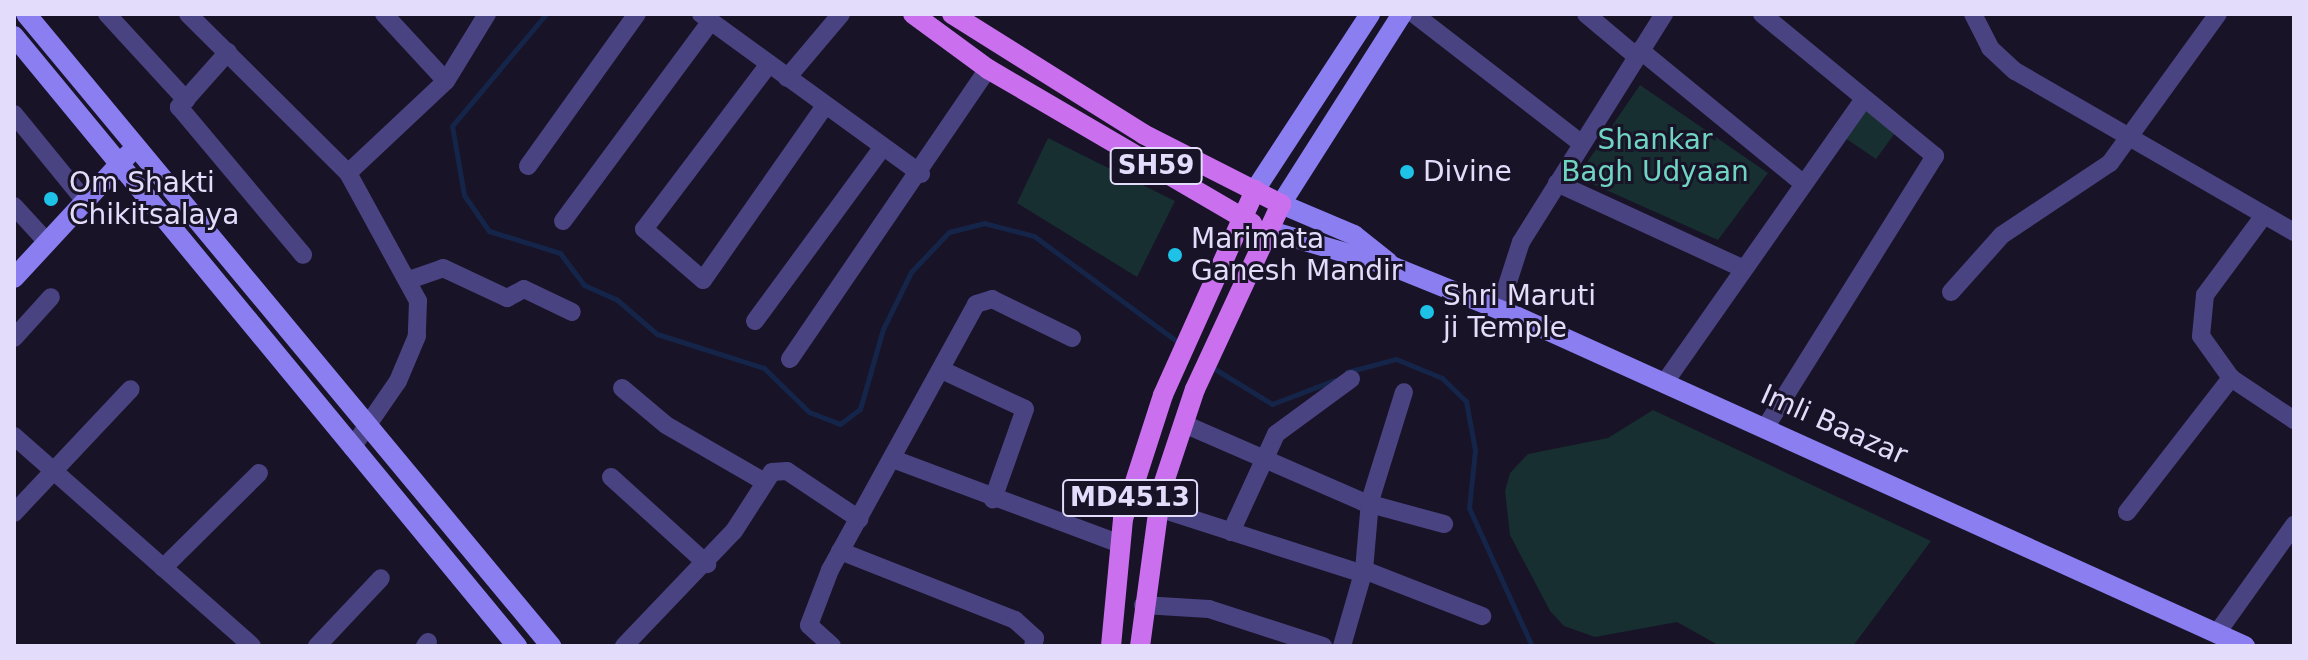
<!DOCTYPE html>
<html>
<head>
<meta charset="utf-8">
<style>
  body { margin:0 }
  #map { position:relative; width:2308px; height:660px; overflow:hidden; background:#181327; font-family:"DejaVu Sans",sans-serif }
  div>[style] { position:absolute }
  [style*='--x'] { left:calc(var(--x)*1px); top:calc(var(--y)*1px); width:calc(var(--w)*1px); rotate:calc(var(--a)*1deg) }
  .green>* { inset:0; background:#172f30 }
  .stream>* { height:5px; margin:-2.5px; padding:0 2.5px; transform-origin:2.5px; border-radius:2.5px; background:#152549 }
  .street>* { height:18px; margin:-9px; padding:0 9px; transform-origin:9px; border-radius:9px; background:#4a4381 }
  .secondary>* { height:20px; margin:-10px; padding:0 10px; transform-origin:10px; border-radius:10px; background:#8a7ef1 }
  .primary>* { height:20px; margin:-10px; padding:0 10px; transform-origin:10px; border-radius:10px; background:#ca70ef }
  .dots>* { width:22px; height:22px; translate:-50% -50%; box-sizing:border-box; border:4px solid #181327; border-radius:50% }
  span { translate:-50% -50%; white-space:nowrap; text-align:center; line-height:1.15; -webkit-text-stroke:6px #181327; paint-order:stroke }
  .shield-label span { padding:2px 6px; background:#181327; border:2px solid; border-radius:6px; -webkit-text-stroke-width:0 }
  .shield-label { font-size:26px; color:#e3ddfb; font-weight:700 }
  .park-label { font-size:28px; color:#70d4c3 }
  .poi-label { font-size:28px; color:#e3ddfb }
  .left { translate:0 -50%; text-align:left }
  .street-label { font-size:28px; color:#e3ddfb }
  .frame { position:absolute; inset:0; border:16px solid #e3ddfb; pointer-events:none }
</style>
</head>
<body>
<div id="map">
  <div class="green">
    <div style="clip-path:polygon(1640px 85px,1768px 173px,1718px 240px,1577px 177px)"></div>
    <div style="clip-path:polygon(1866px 107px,1895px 133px,1876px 159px,1845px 138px)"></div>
    <div style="clip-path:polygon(1048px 138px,1175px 201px,1137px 277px,1017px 203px)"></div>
    <div style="clip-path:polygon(1653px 410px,1931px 541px,1853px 646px,1720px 646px,1677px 622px,1595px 637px,1564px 626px,1550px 611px,1510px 535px,1505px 491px,1510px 473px,1528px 454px,1608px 438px)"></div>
  </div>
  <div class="stream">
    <div style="--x:546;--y:14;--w:146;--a:130"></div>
    <div style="--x:452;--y:126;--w:70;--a:80.1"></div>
    <div style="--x:464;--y:195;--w:44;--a:55.2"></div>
    <div style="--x:489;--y:231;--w:74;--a:17.2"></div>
    <div style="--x:560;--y:253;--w:40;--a:53"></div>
    <div style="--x:584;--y:285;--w:35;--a:24"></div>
    <div style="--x:616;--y:299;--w:54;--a:40.5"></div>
    <div style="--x:657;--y:334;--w:112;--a:17.6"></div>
    <div style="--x:764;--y:368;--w:63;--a:44.4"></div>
    <div style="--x:809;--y:412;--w:33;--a:21"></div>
    <div style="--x:840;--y:424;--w:25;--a:-37"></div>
    <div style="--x:860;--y:409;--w:83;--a:-74"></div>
    <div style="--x:883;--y:329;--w:64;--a:-63.8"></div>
    <div style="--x:911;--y:272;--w:55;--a:-46.5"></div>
    <div style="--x:949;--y:232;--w:36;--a:-14"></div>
    <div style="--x:984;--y:223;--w:52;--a:14.6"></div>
    <div style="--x:1034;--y:236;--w:180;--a:36.4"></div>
    <div style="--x:1210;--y:366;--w:73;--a:31.5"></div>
    <div style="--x:1272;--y:404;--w:67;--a:-20.9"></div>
    <div style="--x:1347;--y:372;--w:51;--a:-14.9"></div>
    <div style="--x:1396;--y:359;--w:50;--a:22.4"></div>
    <div style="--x:1442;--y:378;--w:33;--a:44"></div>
    <div style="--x:1466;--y:401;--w:50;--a:79.6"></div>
    <div style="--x:1475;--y:450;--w:58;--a:95.9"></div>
    <div style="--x:1469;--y:508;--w:152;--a:65.5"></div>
  </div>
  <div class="street">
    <div style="--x:107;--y:14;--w:117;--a:47.4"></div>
    <div style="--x:188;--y:14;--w:226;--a:44.8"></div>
    <div style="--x:348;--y:173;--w:146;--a:61.3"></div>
    <div style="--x:418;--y:301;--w:35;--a:92"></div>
    <div style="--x:417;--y:336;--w:49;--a:112.9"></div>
    <div style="--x:398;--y:381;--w:81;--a:124.5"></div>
    <div style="--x:384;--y:14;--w:91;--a:47.2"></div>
    <div style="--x:701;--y:14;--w:272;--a:36"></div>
    <div style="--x:1414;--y:14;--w:211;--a:37.7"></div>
    <div style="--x:1586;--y:14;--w:65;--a:40"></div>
    <div style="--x:1762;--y:14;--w:224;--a:39.4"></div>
    <div style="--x:1935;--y:156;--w:319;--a:122"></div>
    <div style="--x:1973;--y:14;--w:38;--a:63"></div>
    <div style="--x:1990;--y:48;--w:34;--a:43"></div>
    <div style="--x:2015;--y:71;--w:322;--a:30"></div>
    <div style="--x:1640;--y:50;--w:208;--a:39.3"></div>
    <div style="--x:228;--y:52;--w:74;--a:131.7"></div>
    <div style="--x:179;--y:107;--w:193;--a:50"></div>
    <div style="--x:769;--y:64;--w:207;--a:127.1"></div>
    <div style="--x:644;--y:229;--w:78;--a:40.8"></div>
    <div style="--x:703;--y:280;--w:211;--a:-55"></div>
    <div style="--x:787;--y:78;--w:84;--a:-49.8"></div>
    <div style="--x:14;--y:114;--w:112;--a:50.8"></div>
    <div style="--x:528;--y:166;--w:187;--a:-54.4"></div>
    <div style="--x:348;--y:173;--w:134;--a:-43.2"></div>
    <div style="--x:446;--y:81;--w:79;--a:-58.5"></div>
    <div style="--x:1557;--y:183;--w:201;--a:24.7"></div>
    <div style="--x:14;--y:206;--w:49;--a:47.5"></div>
    <div style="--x:2262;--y:218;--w:96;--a:126.5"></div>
    <div style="--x:2205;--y:295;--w:41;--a:95.6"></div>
    <div style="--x:2201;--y:336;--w:52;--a:54.5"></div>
    <div style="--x:2231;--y:378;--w:76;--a:33.7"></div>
    <div style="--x:563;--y:221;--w:249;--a:-53.5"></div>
    <div style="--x:409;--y:280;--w:36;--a:-19"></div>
    <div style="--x:443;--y:268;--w:71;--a:25.1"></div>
    <div style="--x:507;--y:298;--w:19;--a:-28"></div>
    <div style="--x:524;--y:289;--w:53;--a:25.6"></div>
    <div style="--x:1951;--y:292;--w:76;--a:-48.2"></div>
    <div style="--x:2002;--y:235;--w:130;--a:-33.7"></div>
    <div style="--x:2110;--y:163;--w:184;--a:-54.1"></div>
    <div style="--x:1499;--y:310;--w:71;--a:-72.1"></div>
    <div style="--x:1521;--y:242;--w:269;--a:-57.9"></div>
    <div style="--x:755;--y:321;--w:216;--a:-53.7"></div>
    <div style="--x:14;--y:338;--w:55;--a:-47.9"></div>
    <div style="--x:790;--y:359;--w:351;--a:-55.7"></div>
    <div style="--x:944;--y:371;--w:89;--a:25.1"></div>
    <div style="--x:1025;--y:409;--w:96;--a:109.6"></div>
    <div style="--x:1665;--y:382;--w:346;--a:-54.9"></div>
    <div style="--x:622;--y:388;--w:57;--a:40.1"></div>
    <div style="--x:666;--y:425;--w:112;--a:30"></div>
    <div style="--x:1184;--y:424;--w:195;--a:23.5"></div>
    <div style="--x:1363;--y:502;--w:84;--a:15.2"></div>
    <div style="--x:14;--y:436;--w:317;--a:41.4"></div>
    <div style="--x:893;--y:459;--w:242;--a:20.5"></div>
    <div style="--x:611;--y:477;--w:130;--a:42.2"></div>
    <div style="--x:1158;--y:508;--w:215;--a:17.8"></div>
    <div style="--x:2127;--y:512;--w:170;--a:-52.2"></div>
    <div style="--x:14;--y:513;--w:170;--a:-46.7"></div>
    <div style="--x:1231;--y:532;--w:108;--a:-65.3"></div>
    <div style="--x:1276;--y:434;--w:93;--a:-36.3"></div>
    <div style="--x:840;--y:551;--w:188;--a:21.5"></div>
    <div style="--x:1015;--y:620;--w:27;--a:42"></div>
    <div style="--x:1035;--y:638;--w:8;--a:104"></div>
    <div style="--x:163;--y:568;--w:135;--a:-44.7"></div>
    <div style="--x:1364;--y:570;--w:127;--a:21.3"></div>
    <div style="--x:1143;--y:605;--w:66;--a:3.5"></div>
    <div style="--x:1209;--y:609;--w:120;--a:18"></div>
    <div style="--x:2217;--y:633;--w:133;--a:-54.5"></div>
    <div style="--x:317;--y:646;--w:93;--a:-46.7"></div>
    <div style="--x:425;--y:646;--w:5;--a:-53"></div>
    <div style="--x:624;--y:646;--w:159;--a:-46.3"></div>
    <div style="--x:734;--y:531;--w:70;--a:-57.2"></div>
    <div style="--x:772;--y:472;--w:15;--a:-4"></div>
    <div style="--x:787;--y:471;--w:87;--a:33.7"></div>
    <div style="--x:832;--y:646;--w:31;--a:-138"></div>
    <div style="--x:809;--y:625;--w:59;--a:-69.1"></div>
    <div style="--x:830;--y:570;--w:303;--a:-61.2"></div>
    <div style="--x:976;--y:304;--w:17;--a:-17"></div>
    <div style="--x:992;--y:299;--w:89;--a:26"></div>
    <div style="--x:1342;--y:646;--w:79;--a:-73.9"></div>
    <div style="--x:1364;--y:570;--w:69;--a:-85"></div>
    <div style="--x:1370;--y:501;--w:114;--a:-72.7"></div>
  </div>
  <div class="secondary">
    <div style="--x:26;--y:14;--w:822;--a:50.28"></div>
    <div style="--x:14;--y:36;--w:791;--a:50.49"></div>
    <div style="--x:1255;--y:190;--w:210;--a:-56.8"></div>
    <div style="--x:1267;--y:230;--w:132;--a:16.2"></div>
    <div style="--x:1394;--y:267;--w:134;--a:22"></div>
    <div style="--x:1518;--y:317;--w:798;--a:24.35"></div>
    <div style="--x:1388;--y:262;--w:43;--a:-141.5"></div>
    <div style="--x:1354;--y:235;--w:79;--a:-157"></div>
    <div style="--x:1281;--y:204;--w:225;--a:-57.5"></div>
    <div style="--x:14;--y:278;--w:169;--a:-47.2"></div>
  </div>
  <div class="primary">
    <div style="--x:913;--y:14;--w:93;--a:36.3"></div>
    <div style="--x:988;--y:69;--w:306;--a:30.3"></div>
    <div style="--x:952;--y:14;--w:226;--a:32.1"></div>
    <div style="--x:1143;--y:134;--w:155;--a:26.9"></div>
    <div style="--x:1281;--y:204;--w:204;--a:114.9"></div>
    <div style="--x:1195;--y:389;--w:108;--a:108.4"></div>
    <div style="--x:1161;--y:491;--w:156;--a:97.7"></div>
    <div style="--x:1111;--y:646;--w:128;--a:-84.6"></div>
    <div style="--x:1123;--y:519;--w:130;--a:-72.1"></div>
    <div style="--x:1163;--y:395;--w:225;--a:-65.8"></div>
  </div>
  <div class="dots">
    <div style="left:1407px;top:172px;background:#1ec2e6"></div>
    <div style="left:51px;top:199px;background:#1ec2e6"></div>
    <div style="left:1175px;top:255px;background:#1ec2e6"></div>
    <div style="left:1427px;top:312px;background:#1ec2e6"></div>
  </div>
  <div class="shield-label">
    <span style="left:1156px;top:166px">SH59</span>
    <span style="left:1130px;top:498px">MD4513</span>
  </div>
  <div class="park-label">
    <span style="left:1655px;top:156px">Shankar<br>Bagh Udyaan</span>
  </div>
  <div class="poi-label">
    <span class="left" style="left:1423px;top:172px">Divine</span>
    <span class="left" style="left:69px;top:199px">Om Shakti<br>Chikitsalaya</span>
    <span class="left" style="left:1191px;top:255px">Marimata<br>Ganesh Mandir</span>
    <span class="left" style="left:1443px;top:312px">Shri Maruti<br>ji Temple</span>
  </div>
  <div class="street-label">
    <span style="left:1834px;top:425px;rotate:24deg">Imli Baazar</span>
  </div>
  <div class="frame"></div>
</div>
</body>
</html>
